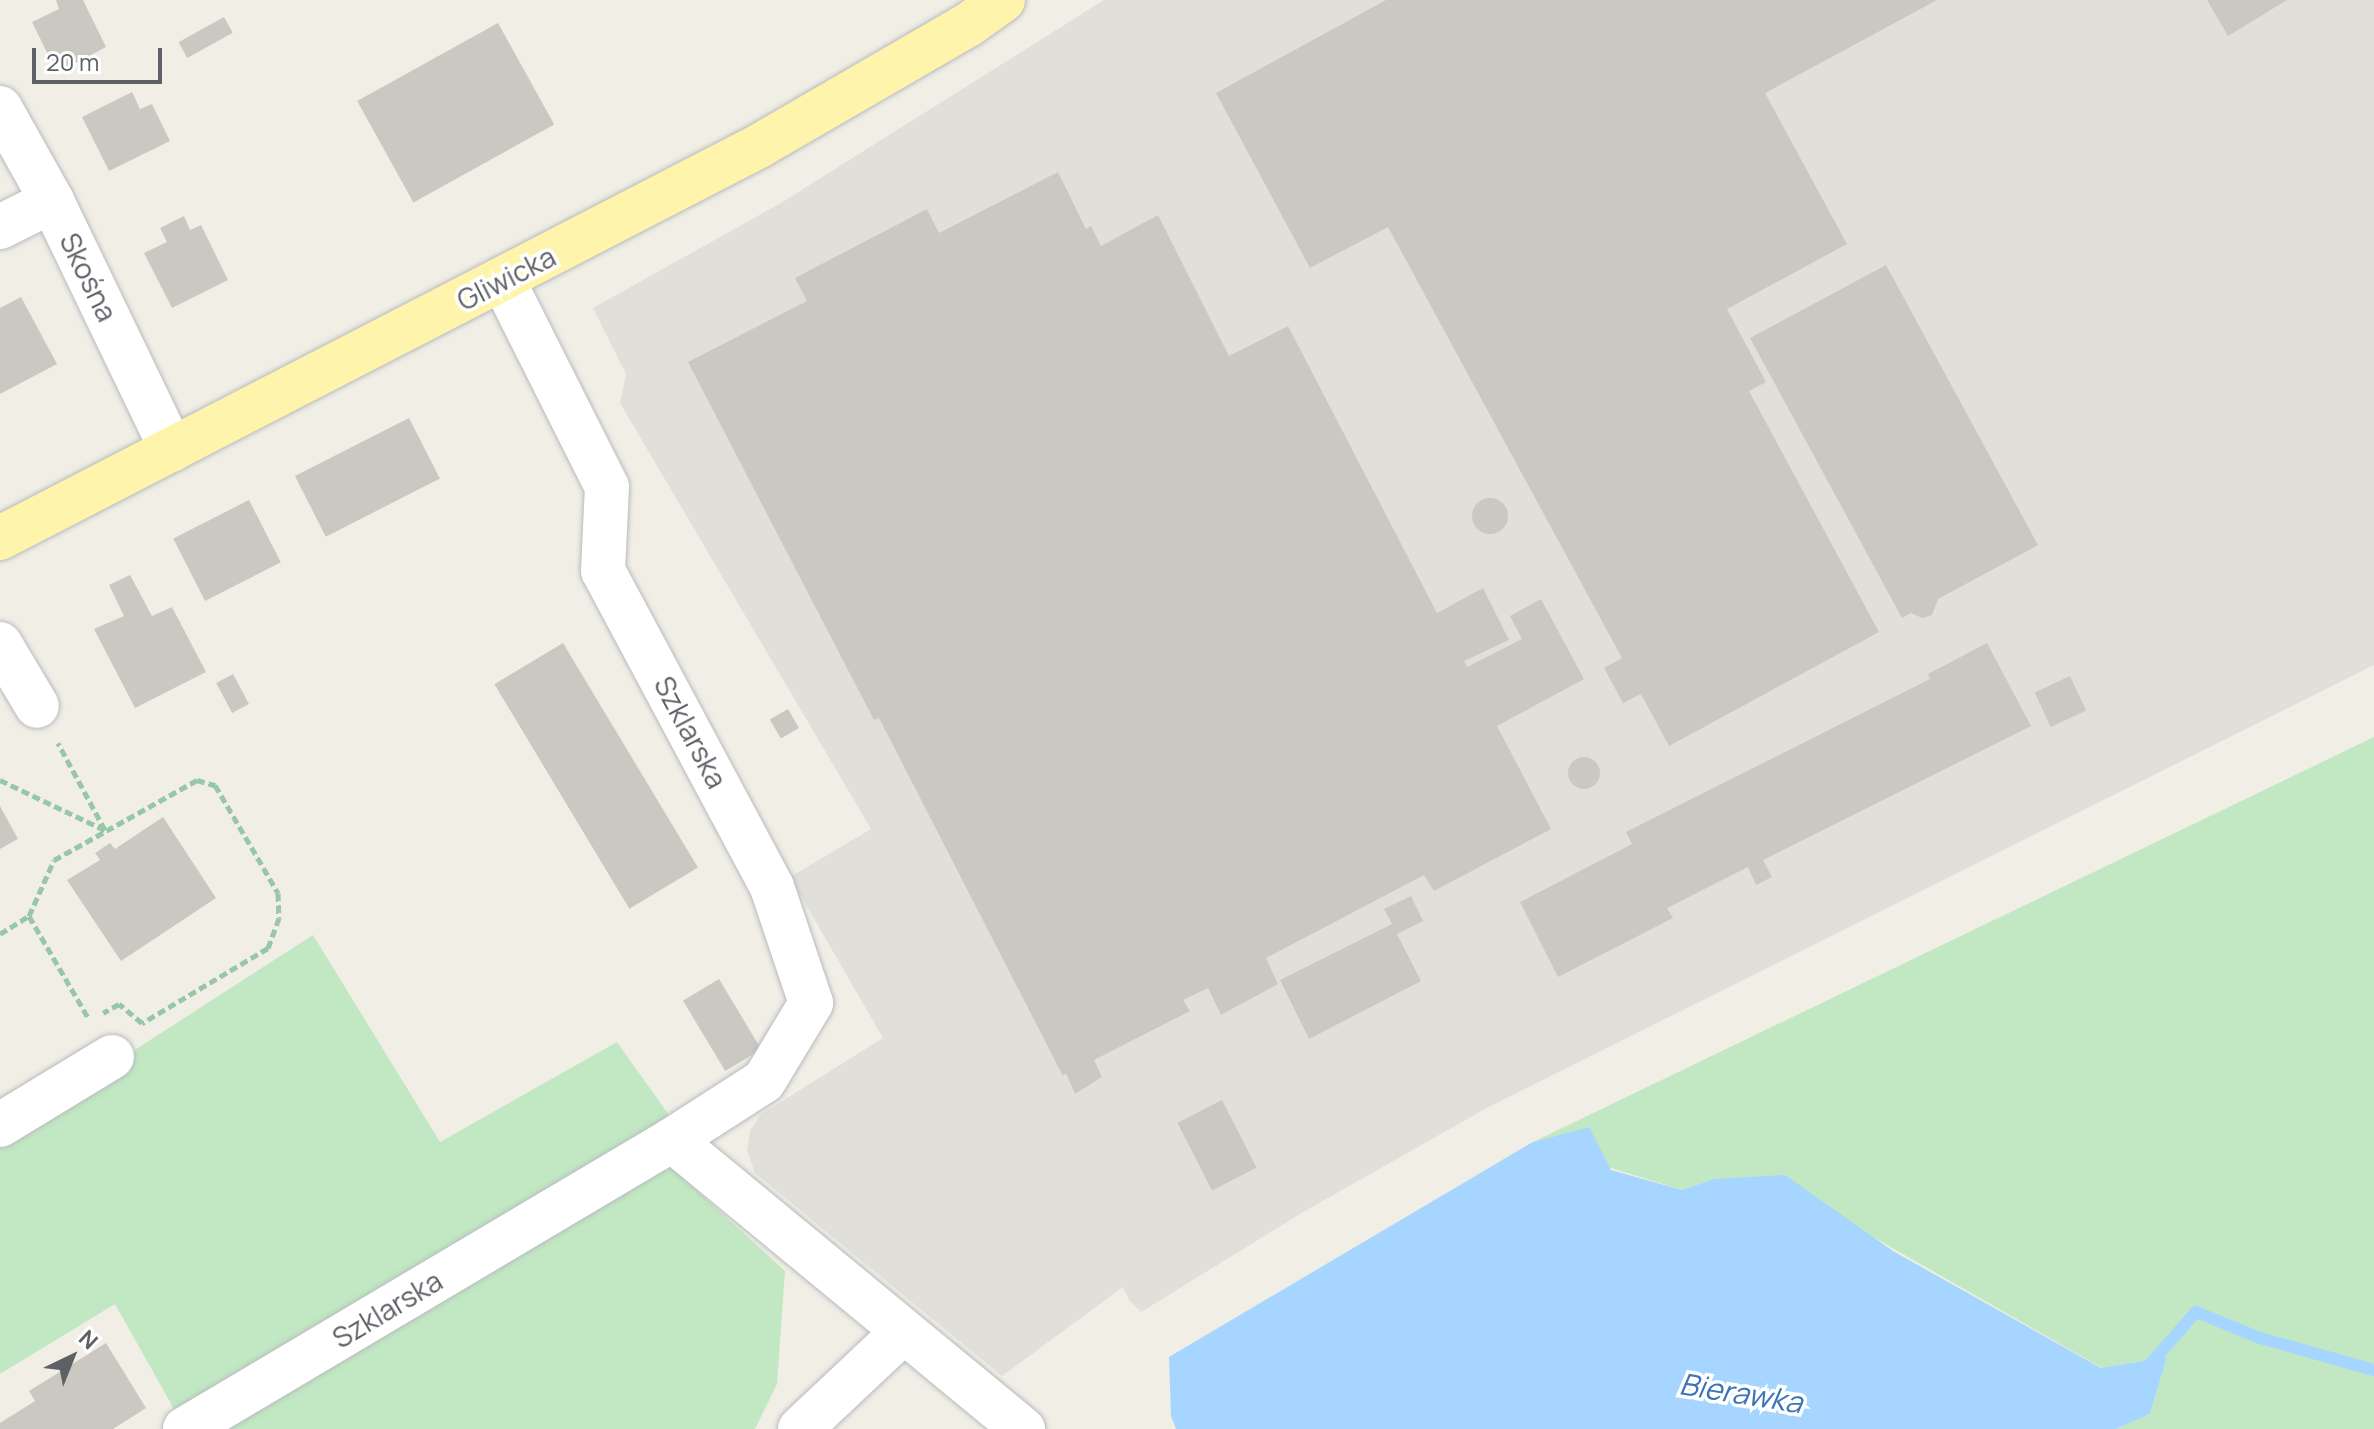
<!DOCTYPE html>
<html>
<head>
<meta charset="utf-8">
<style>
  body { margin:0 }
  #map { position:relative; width:2374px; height:1429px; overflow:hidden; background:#f0eee5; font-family:Manrope,sans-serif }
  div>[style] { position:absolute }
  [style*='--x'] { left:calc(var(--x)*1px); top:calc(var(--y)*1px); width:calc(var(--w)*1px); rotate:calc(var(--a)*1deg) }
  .industrial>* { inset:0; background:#e1dfd9 }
  .green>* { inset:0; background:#c1e8c2 }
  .water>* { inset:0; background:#a6d5ff }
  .stream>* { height:12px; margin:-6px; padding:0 6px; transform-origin:6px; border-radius:6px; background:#a6d5ff }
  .building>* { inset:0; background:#cbc8c2; transform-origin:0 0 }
  .round { border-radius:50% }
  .path>* { height:5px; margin-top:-2.5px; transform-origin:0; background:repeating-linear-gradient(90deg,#98c7a7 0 8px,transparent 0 12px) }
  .roads { filter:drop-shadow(0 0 2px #b8bbbf) drop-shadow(0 0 2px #b8bbbf) }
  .minor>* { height:44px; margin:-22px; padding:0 22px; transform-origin:22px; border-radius:22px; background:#fff }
  .major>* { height:44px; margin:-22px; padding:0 22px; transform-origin:22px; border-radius:22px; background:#fff4ab }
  span { translate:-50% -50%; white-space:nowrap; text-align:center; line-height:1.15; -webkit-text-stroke:7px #fff; paint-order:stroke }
  .street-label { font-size:28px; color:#5d6166 }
  .water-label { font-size:30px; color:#3d74b6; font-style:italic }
  .north { position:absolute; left:32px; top:1317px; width:80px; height:80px; -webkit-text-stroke:6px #fff; paint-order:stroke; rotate:43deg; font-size:22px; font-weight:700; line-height:32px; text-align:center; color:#5d6166 }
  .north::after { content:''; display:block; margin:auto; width:28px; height:36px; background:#5d6166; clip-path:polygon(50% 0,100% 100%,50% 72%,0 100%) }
  .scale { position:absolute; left:32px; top:48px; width:130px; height:36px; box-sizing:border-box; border:4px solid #5d6166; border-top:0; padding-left:10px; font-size:24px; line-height:28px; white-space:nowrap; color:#5d6166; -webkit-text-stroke:6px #fff; paint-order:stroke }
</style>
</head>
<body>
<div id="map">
  <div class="industrial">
    <div style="clip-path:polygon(1104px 0,2374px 0,2374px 665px,1485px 1109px,1305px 1211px,1141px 1312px,1129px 1300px,1123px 1287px,1002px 1376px,755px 1173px,747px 1151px,750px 1131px,760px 1115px,883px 1038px,790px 877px,871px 829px,620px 403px,626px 374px,593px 308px,781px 203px)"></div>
  </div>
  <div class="green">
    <div style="clip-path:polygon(2374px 737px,2374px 1429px,2116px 1429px,2150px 1414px,2167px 1357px,2102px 1368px,1854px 1226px,1714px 1179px,1682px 1190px,1531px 1143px)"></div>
    <div style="clip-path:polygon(313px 935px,440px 1142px,617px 1042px,671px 1118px,178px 1416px,115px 1304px,0 1374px,0 1137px)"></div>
    <div style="clip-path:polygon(672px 1168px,785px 1271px,777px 1384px,755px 1429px,227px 1429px,656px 1173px)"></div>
  </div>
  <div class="water">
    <div style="clip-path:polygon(1589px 1127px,1611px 1170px,1682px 1190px,1714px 1179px,1785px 1175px,1893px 1251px,2101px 1368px,2167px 1357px,2150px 1414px,2116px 1429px,1176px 1429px,1171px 1416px,1169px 1357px,1531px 1143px)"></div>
  </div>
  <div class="stream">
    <div style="--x:2145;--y:1370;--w:77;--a:-48.7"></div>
    <div style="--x:2196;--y:1312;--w:69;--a:22.1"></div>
    <div style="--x:2260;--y:1338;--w:118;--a:15.7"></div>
  </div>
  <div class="building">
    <div style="clip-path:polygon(56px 0,83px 0,106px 47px,57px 73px,32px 22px,59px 9px)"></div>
    <div style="clip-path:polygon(1386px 0,1937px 0,1765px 93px,1847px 244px,1727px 309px,1766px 382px,1749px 391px,1879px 632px,1669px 746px,1641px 694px,1623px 703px,1604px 668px,1622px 658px,1388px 227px,1310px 268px,1216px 93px)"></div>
    <div style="clip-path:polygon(2207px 0,2287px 0,2228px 36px)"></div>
    <div style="left:224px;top:17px;width:18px;height:52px;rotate:61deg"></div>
    <div style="left:498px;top:23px;width:116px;height:161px;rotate:61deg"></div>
    <div style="clip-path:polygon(132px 92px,140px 109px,152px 104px,170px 141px,109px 171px,82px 117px)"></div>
    <div style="clip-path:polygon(1058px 172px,1086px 229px,1091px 226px,1101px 246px,1158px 215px,1229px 356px,1288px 326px,1437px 613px,1483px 588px,1509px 640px,1464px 661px,1467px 667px,1522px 639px,1510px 616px,1541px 599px,1584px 679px,1497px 726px,1551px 829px,1434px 891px,1424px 875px,1266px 958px,1278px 984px,1221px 1015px,1208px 988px,1183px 1000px,1190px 1011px,1094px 1060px,1102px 1077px,1075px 1094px,1066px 1073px,1063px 1076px,879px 718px,874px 720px,688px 362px,807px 301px,795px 278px,927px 209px,939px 233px)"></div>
    <div style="clip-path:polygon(184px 216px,190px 230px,201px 225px,228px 280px,172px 308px,144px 253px,167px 242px,160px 228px)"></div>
    <div style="clip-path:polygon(1886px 265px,2038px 545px,1938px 599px,1932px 615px,1922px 618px,1911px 613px,1902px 618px,1750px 338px)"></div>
    <div style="clip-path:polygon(21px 297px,57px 364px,0 394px,0 308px)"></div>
    <div style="left:409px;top:418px;width:68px;height:128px;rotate:63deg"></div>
    <div class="round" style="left:1472px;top:498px;width:36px;height:36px"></div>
    <div style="left:249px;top:500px;width:70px;height:85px;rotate:63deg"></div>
    <div style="clip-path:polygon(130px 575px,152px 616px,172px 607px,206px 672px,135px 708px,94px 629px,124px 616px,109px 585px)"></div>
    <div style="left:563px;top:643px;width:262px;height:80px;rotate:59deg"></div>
    <div style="clip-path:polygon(1987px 643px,2031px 726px,1763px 860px,1772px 877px,1756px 885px,1748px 867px,1667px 908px,1673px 918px,1558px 977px,1520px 902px,1632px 844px,1626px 832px,1930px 679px,1928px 674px)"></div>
    <div style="left:233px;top:674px;width:34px;height:19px;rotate:62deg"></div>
    <div style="left:2070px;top:676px;width:38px;height:39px;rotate:65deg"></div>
    <div style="left:788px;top:709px;width:22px;height:21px;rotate:60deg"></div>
    <div class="round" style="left:1568px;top:757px;width:32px;height:32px"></div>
    <div style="clip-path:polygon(0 806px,18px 839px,0 849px)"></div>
    <div style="clip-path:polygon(163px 817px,216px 898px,121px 961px,67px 880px,100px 860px,95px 853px,110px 843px,115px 849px)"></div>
    <div style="clip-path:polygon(1411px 896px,1423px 921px,1397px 934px,1421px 981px,1309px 1039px,1280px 980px,1392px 924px,1384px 909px)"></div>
    <div style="left:719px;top:979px;width:82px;height:42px;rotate:59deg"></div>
    <div style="left:1222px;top:1100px;width:76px;height:50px;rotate:63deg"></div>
    <div style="clip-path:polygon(106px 1343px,146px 1408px,113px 1429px,0 1429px,0 1423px,35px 1401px,29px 1391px)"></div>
  </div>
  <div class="path">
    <div style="--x:0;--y:780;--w:116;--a:25.5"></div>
    <div style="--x:105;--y:830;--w:99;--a:-118.4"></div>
    <div style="--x:29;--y:916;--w:119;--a:59.8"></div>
    <div style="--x:0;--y:934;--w:34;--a:-32"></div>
    <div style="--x:29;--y:916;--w:61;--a:-65.9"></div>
    <div style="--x:54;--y:860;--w:164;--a:-29.2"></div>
    <div style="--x:197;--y:780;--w:19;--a:16"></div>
    <div style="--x:215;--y:785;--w:125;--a:59.7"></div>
    <div style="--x:278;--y:893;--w:25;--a:88"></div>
    <div style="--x:279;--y:918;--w:32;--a:110"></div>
    <div style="--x:268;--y:948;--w:147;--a:149.2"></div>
    <div style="--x:142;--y:1023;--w:30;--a:-140"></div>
    <div style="--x:119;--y:1004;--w:18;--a:151"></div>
  </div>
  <div class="roads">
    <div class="minor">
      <div style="--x:0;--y:108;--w:107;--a:60.8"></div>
      <div style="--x:52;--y:201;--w:276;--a:64.3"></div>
      <div style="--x:0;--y:227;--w:58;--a:-26.6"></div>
      <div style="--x:0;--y:644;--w:72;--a:59.2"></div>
      <div style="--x:0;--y:1125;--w:131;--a:-31.3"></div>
      <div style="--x:672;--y:1140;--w:455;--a:39.5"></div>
      <div style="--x:185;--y:1429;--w:566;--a:-30.69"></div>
      <div style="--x:672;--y:1140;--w:109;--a:-32.7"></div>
      <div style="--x:764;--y:1081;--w:91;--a:-58.9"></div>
      <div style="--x:811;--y:1003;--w:122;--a:-108.6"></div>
      <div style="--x:772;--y:887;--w:358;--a:-118.1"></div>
      <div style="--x:603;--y:571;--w:84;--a:-87.3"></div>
      <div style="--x:607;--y:487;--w:232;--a:-116.7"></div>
      <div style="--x:800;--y:1429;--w:141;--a:-43.3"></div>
    </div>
    <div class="major">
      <div style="--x:0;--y:538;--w:854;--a:-27.31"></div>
      <div style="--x:759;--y:146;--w:241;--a:-30.1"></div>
      <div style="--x:968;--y:25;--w:43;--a:-35.5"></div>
    </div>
  </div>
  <div class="street-label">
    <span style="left:89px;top:277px;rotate:64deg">Skośna</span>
    <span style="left:506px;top:278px;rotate:-27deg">Gliwicka</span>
    <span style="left:691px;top:732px;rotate:62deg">Szklarska</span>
    <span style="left:387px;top:1309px;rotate:-31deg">Szklarska</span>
  </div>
  <div class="water-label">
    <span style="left:1741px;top:1393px;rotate:9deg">Bierawka</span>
  </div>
  <div class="north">N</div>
  <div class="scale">20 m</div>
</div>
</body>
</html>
